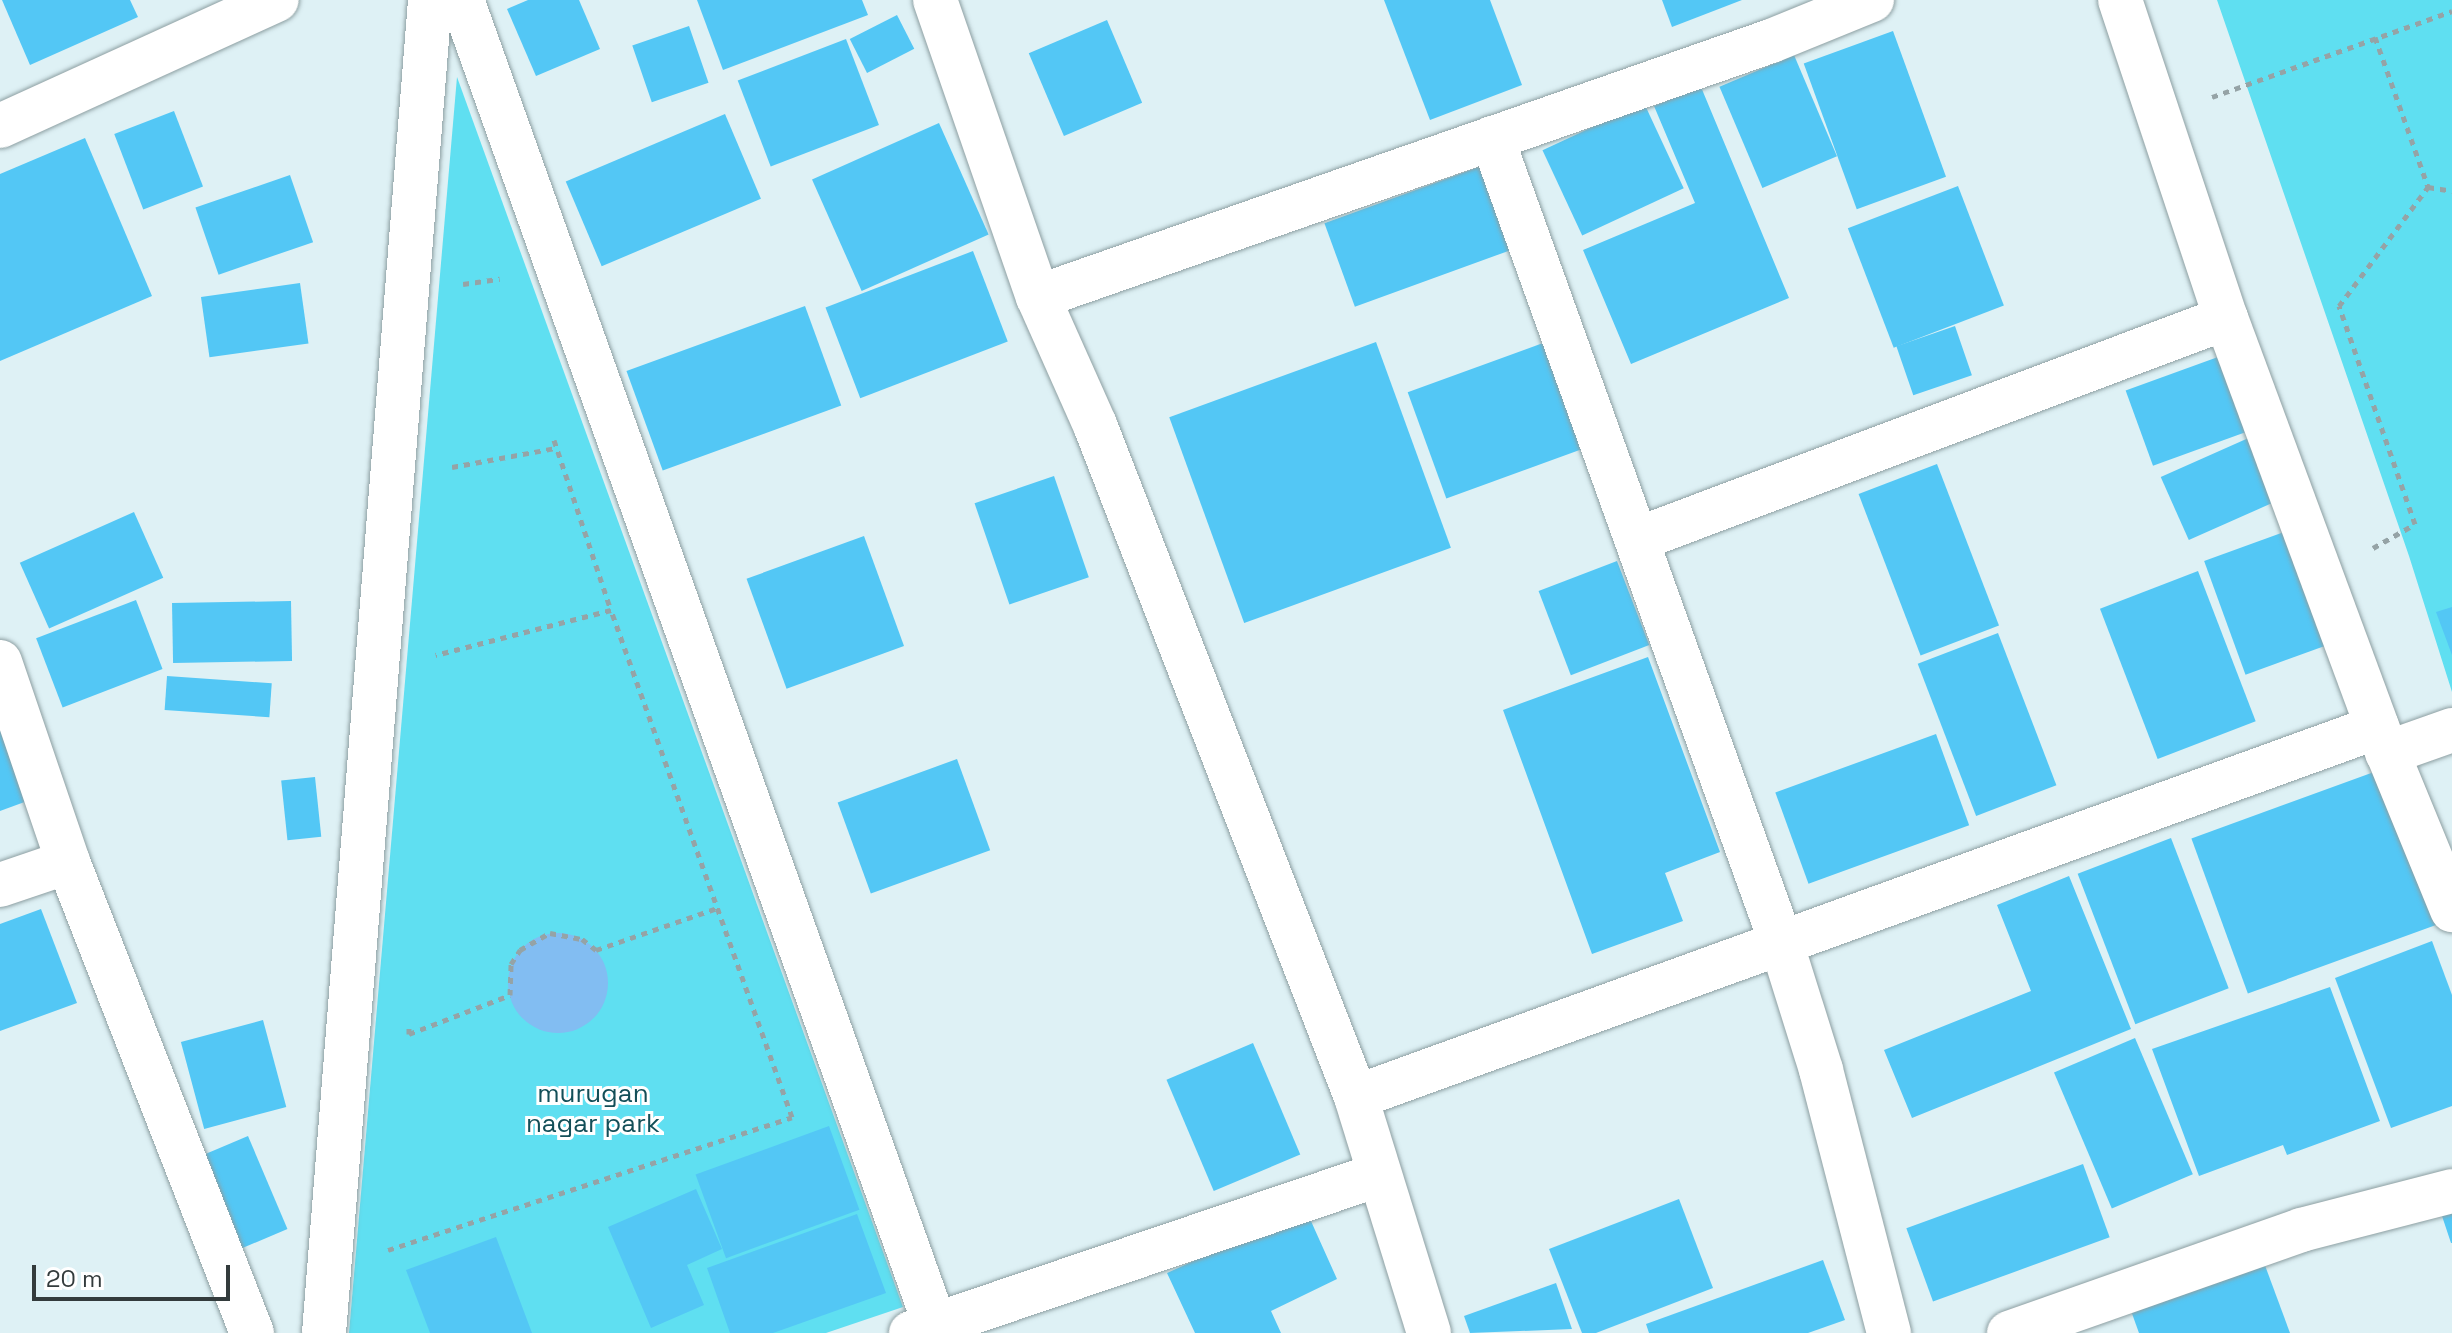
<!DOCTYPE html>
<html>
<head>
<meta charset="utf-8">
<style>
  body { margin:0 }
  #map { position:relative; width:2452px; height:1333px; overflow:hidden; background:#def1f5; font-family:"Space Grotesk",sans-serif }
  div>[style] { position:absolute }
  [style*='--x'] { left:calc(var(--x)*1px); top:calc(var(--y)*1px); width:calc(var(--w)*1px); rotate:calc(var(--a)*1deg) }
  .green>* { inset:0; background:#5fdff1 }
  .water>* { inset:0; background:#82bdf2 }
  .round { border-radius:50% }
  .building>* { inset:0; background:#53c7f5; transform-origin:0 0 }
  .path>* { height:5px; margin-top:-2.5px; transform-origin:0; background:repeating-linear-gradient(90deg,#95a3a6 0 6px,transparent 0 12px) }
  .roads { filter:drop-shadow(0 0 2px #8d9fa2) drop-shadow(0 0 2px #8d9fa2) }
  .minor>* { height:44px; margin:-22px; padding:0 22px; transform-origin:22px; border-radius:22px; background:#fff }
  span { translate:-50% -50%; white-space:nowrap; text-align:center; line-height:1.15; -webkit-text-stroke:6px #fff; paint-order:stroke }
  .park-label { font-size:26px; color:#134f58 }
  .scale { position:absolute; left:32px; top:1265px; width:198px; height:36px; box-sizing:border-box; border:4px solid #333b3c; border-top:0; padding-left:10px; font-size:24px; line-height:28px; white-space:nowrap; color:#333b3c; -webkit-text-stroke:6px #fff; paint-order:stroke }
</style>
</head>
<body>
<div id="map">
  <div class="green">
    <div style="clip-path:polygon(2217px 0,2452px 0,2452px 692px,2409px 556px)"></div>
    <div style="clip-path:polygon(457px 77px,903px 1307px,826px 1333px,349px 1333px)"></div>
  </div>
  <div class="water">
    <div class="round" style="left:508px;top:933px;width:100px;height:100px"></div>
  </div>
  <div class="building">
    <div style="clip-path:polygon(2px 0,130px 0,138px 17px,30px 65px)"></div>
    <div style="clip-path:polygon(528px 0,579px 0,600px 49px,536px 76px,507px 9px)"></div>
    <div style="clip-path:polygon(697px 0,862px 0,868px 15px,723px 70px)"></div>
    <div style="clip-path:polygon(1384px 0,1490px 0,1522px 85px,1430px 120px)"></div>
    <div style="clip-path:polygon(1662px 0,1742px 0,1672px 27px)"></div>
    <div style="left:897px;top:15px;width:38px;height:53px;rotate:63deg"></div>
    <div style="left:1107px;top:20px;width:90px;height:85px;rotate:67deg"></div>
    <div style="left:689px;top:26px;width:60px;height:60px;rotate:71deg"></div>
    <div style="left:1893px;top:31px;width:155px;height:95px;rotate:70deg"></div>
    <div style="left:846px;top:39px;width:92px;height:116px;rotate:69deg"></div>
    <div style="left:1794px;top:55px;width:110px;height:81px;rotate:67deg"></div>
    <div style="clip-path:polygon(1701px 87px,1789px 298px,1631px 364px,1583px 250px,1695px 203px,1654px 106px)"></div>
    <div style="left:1644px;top:103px;width:94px;height:112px;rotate:65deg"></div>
    <div style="left:174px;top:111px;width:81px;height:64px;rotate:69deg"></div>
    <div style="left:725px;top:114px;width:92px;height:173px;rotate:67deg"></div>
    <div style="left:939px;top:123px;width:122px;height:139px;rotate:66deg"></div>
    <div style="clip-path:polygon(85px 138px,152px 296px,0 361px,0 174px)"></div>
    <div style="left:1487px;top:164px;width:89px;height:173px;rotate:70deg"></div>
    <div style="left:290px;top:175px;width:71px;height:100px;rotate:71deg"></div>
    <div style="left:1958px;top:186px;width:128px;height:118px;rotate:69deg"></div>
    <div style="left:973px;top:251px;width:97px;height:158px;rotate:69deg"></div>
    <div style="left:300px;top:283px;width:61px;height:100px;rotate:82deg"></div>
    <div style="left:805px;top:306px;width:106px;height:190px;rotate:70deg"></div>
    <div style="left:1955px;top:326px;width:52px;height:62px;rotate:71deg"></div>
    <div style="left:1376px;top:342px;width:219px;height:220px;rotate:70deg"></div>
    <div style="left:1543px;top:343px;width:113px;height:144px;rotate:70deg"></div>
    <div style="left:2229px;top:353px;width:80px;height:110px;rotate:70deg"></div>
    <div style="left:2253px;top:436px;width:69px;height:101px;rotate:66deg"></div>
    <div style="left:1937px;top:464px;width:173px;height:84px;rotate:69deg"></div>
    <div style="left:1054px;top:476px;width:107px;height:84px;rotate:71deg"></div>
    <div style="left:134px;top:512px;width:72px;height:125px;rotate:66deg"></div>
    <div style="left:2284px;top:532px;width:121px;height:85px;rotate:70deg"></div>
    <div style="left:864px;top:536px;width:117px;height:125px;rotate:70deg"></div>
    <div style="left:1617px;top:561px;width:90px;height:84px;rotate:69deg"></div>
    <div style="left:2198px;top:571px;width:161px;height:105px;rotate:69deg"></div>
    <div style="left:136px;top:600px;width:74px;height:107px;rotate:69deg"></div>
    <div style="left:291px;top:601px;width:60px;height:119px;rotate:89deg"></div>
    <div style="clip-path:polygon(2452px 607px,2452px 655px,2436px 612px)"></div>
    <div style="left:1998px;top:633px;width:163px;height:86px;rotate:69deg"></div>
    <div style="clip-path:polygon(1648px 657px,1720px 852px,1665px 873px,1683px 921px,1592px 954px,1503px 710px)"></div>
    <div style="left:167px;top:676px;width:105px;height:34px;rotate:4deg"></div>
    <div style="clip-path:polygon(0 725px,30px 800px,0 811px)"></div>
    <div style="left:1936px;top:734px;width:97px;height:171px;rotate:70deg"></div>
    <div style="left:957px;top:759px;width:97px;height:127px;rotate:70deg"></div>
    <div style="left:2385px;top:768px;width:165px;height:206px;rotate:70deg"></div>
    <div style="left:315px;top:777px;width:60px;height:34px;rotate:84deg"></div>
    <div style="left:2171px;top:838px;width:161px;height:100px;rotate:69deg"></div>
    <div style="clip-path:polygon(2069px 876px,2131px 1029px,1912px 1118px,1884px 1050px,2031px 991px,1997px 905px)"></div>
    <div style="clip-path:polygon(41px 909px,77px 1003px,0 1031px,0 924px)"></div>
    <div style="clip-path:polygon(2432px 941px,2452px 995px,2452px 1106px,2391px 1128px,2335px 978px)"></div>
    <div style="clip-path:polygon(2330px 987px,2380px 1121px,2287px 1155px,2283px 1145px,2199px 1176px,2152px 1049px)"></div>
    <div style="left:263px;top:1020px;width:90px;height:85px;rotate:75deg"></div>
    <div style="left:2135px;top:1038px;width:148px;height:88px;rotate:67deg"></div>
    <div style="left:1253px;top:1043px;width:121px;height:94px;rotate:67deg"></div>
    <div style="left:829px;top:1126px;width:89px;height:142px;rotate:70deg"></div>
    <div style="left:248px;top:1136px;width:101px;height:59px;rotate:67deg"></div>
    <div style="left:2083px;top:1164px;width:78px;height:188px;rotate:70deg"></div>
    <div style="clip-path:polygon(696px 1189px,722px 1249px,687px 1265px,704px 1305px,651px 1328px,608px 1227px)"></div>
    <div style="clip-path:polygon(1679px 1199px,1713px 1288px,1596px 1333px,1582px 1333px,1549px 1249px)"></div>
    <div style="clip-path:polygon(2452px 1209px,2452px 1243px,2451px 1243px,2441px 1213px)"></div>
    <div style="clip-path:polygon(1306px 1210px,1337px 1279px,1271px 1311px,1281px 1333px,1195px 1333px,1167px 1273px)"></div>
    <div style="clip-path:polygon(857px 1214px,886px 1293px,773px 1333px,730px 1333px,707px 1268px)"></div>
    <div style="clip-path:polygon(496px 1237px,532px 1333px,430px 1333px,406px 1270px)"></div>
    <div style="clip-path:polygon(1823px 1260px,1845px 1320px,1808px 1333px,1649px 1333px,1646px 1324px)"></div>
    <div style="clip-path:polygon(2263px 1260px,2290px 1333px,2139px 1333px,2130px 1308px)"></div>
    <div style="clip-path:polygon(1556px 1283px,1572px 1329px,1470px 1333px,1464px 1316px)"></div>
  </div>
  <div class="path">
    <div style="--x:2375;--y:37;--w:159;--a:70.5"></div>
    <div style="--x:2428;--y:187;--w:24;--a:9"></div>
    <div style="--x:2212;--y:97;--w:255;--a:-19.7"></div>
    <div style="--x:463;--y:284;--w:37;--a:-8"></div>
    <div style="--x:554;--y:440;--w:179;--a:71.5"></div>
    <div style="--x:452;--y:467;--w:106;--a:-10.4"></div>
    <div style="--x:2373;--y:548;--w:48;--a:-29.7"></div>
    <div style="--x:2415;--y:524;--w:231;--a:-109.2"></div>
    <div style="--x:2339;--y:306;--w:149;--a:-53.2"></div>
    <div style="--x:409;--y:1028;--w:6;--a:90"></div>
    <div style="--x:409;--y:1034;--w:108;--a:-21.1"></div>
    <div style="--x:510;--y:995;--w:31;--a:-88"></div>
    <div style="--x:511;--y:964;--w:17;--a:-57"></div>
    <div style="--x:520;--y:950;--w:34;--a:-30"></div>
    <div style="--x:550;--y:933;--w:33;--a:11"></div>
    <div style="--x:582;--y:939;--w:18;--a:38"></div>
    <div style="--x:596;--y:950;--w:128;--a:-19.1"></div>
    <div style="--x:388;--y:1250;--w:425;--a:-18.2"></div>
    <div style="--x:792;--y:1117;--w:538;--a:-109.65"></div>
    <div style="--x:611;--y:610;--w:181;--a:165.6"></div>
  </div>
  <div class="roads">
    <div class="minor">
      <div style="--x:462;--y:0;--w:1407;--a:70.35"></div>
      <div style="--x:935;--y:0;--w:314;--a:70.9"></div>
      <div style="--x:1038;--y:297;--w:140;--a:66"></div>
      <div style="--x:1095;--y:425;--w:721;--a:68.77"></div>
      <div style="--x:1356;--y:1097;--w:247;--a:72.8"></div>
      <div style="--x:2120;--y:0;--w:335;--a:71.6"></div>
      <div style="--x:2226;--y:318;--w:436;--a:69.7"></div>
      <div style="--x:2377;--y:727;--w:198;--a:67.7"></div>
      <div style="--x:0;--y:126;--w:304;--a:-24.5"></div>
      <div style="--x:1492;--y:138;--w:854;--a:70.23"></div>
      <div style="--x:1781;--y:942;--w:134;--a:72.6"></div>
      <div style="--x:1821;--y:1070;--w:272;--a:75.5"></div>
      <div style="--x:1038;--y:297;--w:776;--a:-19.25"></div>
      <div style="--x:1771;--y:41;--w:109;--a:-22.1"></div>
      <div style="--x:1638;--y:539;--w:628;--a:-20.6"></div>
      <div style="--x:0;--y:662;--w:211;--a:71.2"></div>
      <div style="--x:2387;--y:753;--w:69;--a:-19.5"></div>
      <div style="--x:0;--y:885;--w:72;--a:-18.7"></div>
      <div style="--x:68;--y:862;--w:506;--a:68.66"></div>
      <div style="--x:1356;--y:1097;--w:1086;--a:-19.92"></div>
      <div style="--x:324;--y:1333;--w:1337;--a:-85.45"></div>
      <div style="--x:911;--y:1333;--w:494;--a:-18.7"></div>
      <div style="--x:2009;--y:1333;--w:310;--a:-19.4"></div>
      <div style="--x:2301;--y:1230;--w:156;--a:-14.5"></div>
    </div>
  </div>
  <div class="park-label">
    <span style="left:593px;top:1109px">murugan<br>nagar park</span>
  </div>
  <div class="scale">20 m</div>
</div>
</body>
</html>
